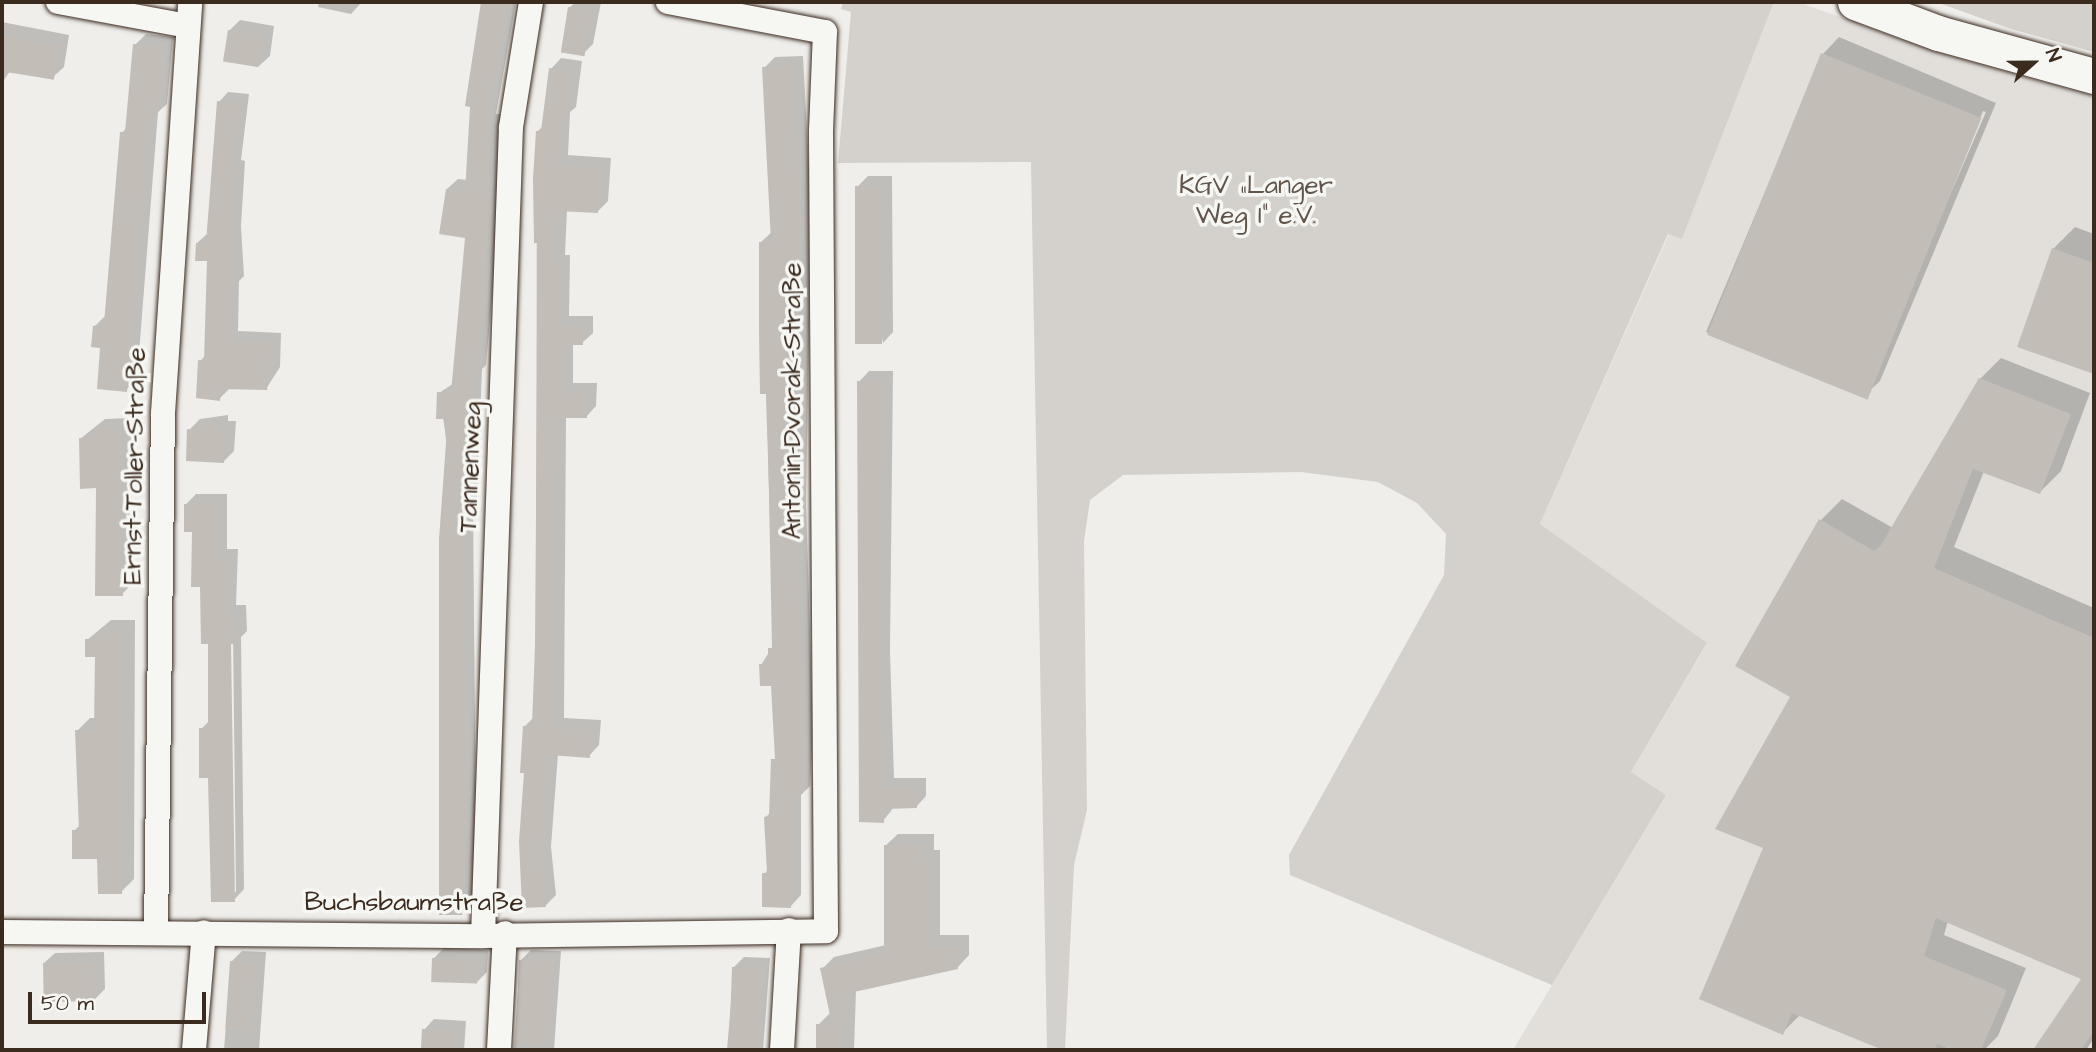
<!DOCTYPE html>
<html>
<head>
<meta charset="utf-8">
<style>
  body { margin:0 }
  #map { position:relative; width:2096px; height:1052px; overflow:hidden; background:#efeeea; font-family:"Architects Daughter",sans-serif }
  div>[style] { position:absolute }
  [style*='--x'] { left:calc(var(--x)*1px); top:calc(var(--y)*1px); width:calc(var(--w)*1px); rotate:calc(var(--a)*1deg) }
  .built>* { inset:0; background:#e2dfdb }
  .green>* { inset:0; background:#d4d1cc }
  .shadow>* { inset:0; background:#0003 }
  .building>* { inset:0; background:#c2bdb7; transform-origin:0 0 }
  .roads { filter:drop-shadow(0 0 2px #3b2a1e) drop-shadow(0 0 2px #3b2a1e) }
  .street>* { height:24px; margin:-12px; padding:0 12px; transform-origin:12px; border-radius:12px; background:#f6f6f2 }
  .secondary>* { height:35px; margin:-17.5px; padding:0 17.5px; transform-origin:17.5px; border-radius:17.5px; background:#f6f6f2 }
  span { translate:-50% -50%; white-space:nowrap; text-align:center; line-height:1.15; -webkit-text-stroke:7px #f6f6f2; paint-order:stroke }
  .park-label { font-size:26px; color:#61544a }
  .street-label { font-size:26px; color:#3b2a1e }
  .frame { position:absolute; inset:0; border:4px solid #3b2a1e; pointer-events:none }
  .north { position:absolute; left:1998px; top:28px; width:70px; height:70px; -webkit-text-stroke:5px #f6f6f2; paint-order:stroke; rotate:69deg; font-size:19px; font-weight:700; line-height:28px; text-align:center; color:#3b2a1e }
  .north::after { content:''; display:block; margin:auto; width:24px; height:32px; background:#3b2a1e; clip-path:polygon(50% 0,100% 100%,50% 72%,0 100%) }
  .scale { position:absolute; left:28px; top:992px; width:178px; height:32px; box-sizing:border-box; border:4px solid #3b2a1e; border-top:0; padding-left:9px; font-size:21px; line-height:24px; white-space:nowrap; color:#3b2a1e; -webkit-text-stroke:5px #f6f6f2; paint-order:stroke }
</style>
</head>
<body>
<div id="map">
  <div class="built">
    <div style="clip-path:polygon(1774px 2px,1798px 2px,1938px 52px,2094px 96px,2092px 1050px,1513px 1050px,1666px 795px,1631px 772px,1707px 644px,1540px 524px,1669px 234px,1682px 239px)"></div>
  </div>
  <div class="green">
    <div style="clip-path:polygon(843px 2px,1774px 2px,1682px 239px,1668px 234px,1540px 524px,1707px 643px,1631px 772px,1666px 795px,1552px 985px,1290px 875px,1289px 855px,1444px 575px,1446px 534px,1417px 503px,1378px 482px,1301px 472px,1123px 475px,1090px 500px,1084px 541px,1087px 810px,1074px 865px,1065px 1050px,1047px 1050px,1031px 162px,838px 163px,851px 12px,841px 9px)"></div>
    <div style="clip-path:polygon(1936px 2px,2094px 2px,2094px 52px,2011px 29px)"></div>
  </div>
  <div class="shadow">
    <div style="clip-path:polygon(319px 2px,362px 2px,351px 14px,318px 7px)"></div>
    <div style="clip-path:polygon(483px 2px,516px 2px,496px 114px,502px 114px,502px 185px,486px 365px,482px 369px,477px 499px,473px 503px,476px 836px,472px 903px,461px 913px,447px 443px,439px 393px,454px 383px,467px 237px,447px 189px,458px 179px,468px 180px,472px 106px,467px 105px)"></div>
    <div style="clip-path:polygon(576px 2px,601px 2px,593px 44px,582px 55px,570px 7px)"></div>
    <div style="clip-path:polygon(240px 20px,274px 26px,270px 56px,259px 66px,229px 31px)"></div>
    <div style="clip-path:polygon(2px 22px,69px 35px,64px 67px,53px 77px,10px 71px,2px 83px)"></div>
    <div style="clip-path:polygon(146px 34px,173px 37px,167px 104px,158px 112px,137px 379px,126px 390px,94px 327px,105px 316px,122px 133px,127px 127px,135px 45px)"></div>
    <div style="clip-path:polygon(evenodd,1839px 37px,1996px 103px,1880px 381px,1863px 397px,1706px 332px,1823px 54px,1839px 37px,1983px 111px,1986px 112px,1870px 380px,1983px 111px)"></div>
    <div style="clip-path:polygon(803px 56px,811px 208px,806px 504px,813px 729px,810px 786px,801px 795px,801px 895px,791px 906px,764px 874px,769px 869px,766px 817px,771px 812px,776px 756px,772px 684px,761px 665px,774px 644px,761px 242px,773px 231px,764px 68px,775px 57px)"></div>
    <div style="clip-path:polygon(561px 58px,582px 61px,576px 107px,570px 112px,568px 155px,611px 158px,608px 201px,597px 212px,567px 210px,565px 255px,570px 255px,569px 316px,593px 316px,593px 333px,582px 343px,573px 343px,573px 383px,597px 383px,596px 406px,586px 417px,566px 416px,564px 718px,601px 720px,599px 745px,589px 756px,558px 754px,551px 847px,556px 895px,545px 906px,526px 771px,525px 726px,534px 717px,536px 645px,537px 132px,544px 125px,551px 69px)"></div>
    <div style="clip-path:polygon(228px 92px,249px 94px,241px 160px,245px 161px,241px 226px,244px 276px,239px 281px,238px 331px,281px 333px,280px 367px,266px 389px,229px 389px,219px 399px,200px 361px,206px 355px,209px 259px,197px 243px,207px 234px,219px 102px)"></div>
    <div style="clip-path:polygon(868px 176px,892px 176px,893px 332px,883px 343px,857px 187px)"></div>
    <div style="clip-path:polygon(2075px 227px,2094px 234px,2094px 372px,2019px 346px,2053px 249px)"></div>
    <div style="clip-path:polygon(2001px 358px,2090px 393px,2061px 471px,2040px 492px,1984px 471px,1954px 547px,2094px 608px,2094px 1038px,2086px 1050px,2035px 1050px,2083px 978px,1948px 921px,1944px 935px,2026px 968px,1998px 1036px,1984px 1050px,1948px 1046px,1944px 1050px,1888px 1050px,1800px 1015px,1782px 1033px,1766px 847px,1821px 520px,1842px 499px,1893px 528px,1980px 379px)"></div>
    <div style="clip-path:polygon(869px 371px,893px 371px,890px 652px,894px 778px,926px 778px,926px 796px,916px 807px,894px 807px,883px 821px,859px 382px)"></div>
    <div style="clip-path:polygon(228px 415px,228px 421px,236px 421px,234px 451px,224px 461px,189px 430px,200px 419px)"></div>
    <div style="clip-path:polygon(131px 418px,133px 583px,122px 594px,98px 486px,80px 439px,105px 419px)"></div>
    <div style="clip-path:polygon(evenodd,196px 494px,227px 494px,227px 549px,238px 549px,236px 605px,246px 605px,247px 631px,241px 637px,244px 889px,234px 900px,201px 729px,210px 720px,210px 642px,194px 530px,185px 505px,196px 494px,229px 635px,233px 635px,236px 892px,233px 892px,229px 635px)"></div>
    <div style="clip-path:polygon(111px 620px,135px 620px,134px 879px,121px 892px,99px 857px,74px 831px,81px 824px,77px 731px,90px 718px,96px 718px,97px 655px,87px 640px)"></div>
    <div style="clip-path:polygon(898px 834px,934px 834px,934px 850px,940px 850px,940px 935px,969px 935px,969px 955px,957px 968px,856px 990px,854px 1050px,818px 1050px,818px 1025px,831px 1012px,822px 969px,834px 957px,886px 945px,885px 846px)"></div>
    <div style="clip-path:polygon(444px 948px,488px 950px,487px 972px,476px 983px,433px 959px)"></div>
    <div style="clip-path:polygon(531px 950px,561px 951px,554px 1050px,514px 1050px,520px 961px)"></div>
    <div style="clip-path:polygon(242px 951px,266px 952px,259px 1050px,224px 1050px,231px 962px)"></div>
    <div style="clip-path:polygon(104px 952px,105px 989px,94px 1000px,44px 963px,55px 953px)"></div>
    <div style="clip-path:polygon(744px 957px,770px 958px,763px 1050px,727px 1050px,734px 967px)"></div>
    <div style="clip-path:polygon(434px 1019px,466px 1021px,464px 1050px,422px 1050px,424px 1030px)"></div>
  </div>
  <div class="building">
    <div style="clip-path:polygon(481px 2px,508px 2px,486px 124px,492px 125px,488px 195px,493px 195px,476px 378px,472px 378px,467px 511px,463px 511px,466px 848px,462px 915px,439px 915px,439px 539px,446px 443px,445px 419px,436px 419px,437px 392px,451px 393px,465px 238px,439px 234px,446px 189px,465px 192px,470px 107px,465px 106px)"></div>
    <div style="left:568px;top:7px;width:24px;height:46px;rotate:9deg"></div>
    <div style="left:228px;top:30px;width:36px;height:32px;rotate:9deg"></div>
    <div style="left:2px;top:36px;width:58px;height:35px;rotate:9deg"></div>
    <div style="clip-path:polygon(133px 44px,163px 47px,157px 116px,149px 115px,127px 392px,97px 389px,100px 348px,91px 347px,93px 326px,104px 324px,120px 132px,125px 132px)"></div>
    <div style="left:1821px;top:53px;width:173px;height:304px;rotate:22deg"></div>
    <div style="clip-path:polygon(793px 66px,801px 220px,796px 515px,803px 741px,800px 798px,791px 798px,791px 908px,762px 907px,762px 873px,767px 873px,764px 817px,769px 816px,771px 759px,775px 759px,771px 686px,760px 686px,759px 664px,768px 664px,768px 648px,772px 648px,767px 394px,760px 394px,759px 333px,759px 242px,771px 242px,762px 67px)"></div>
    <div style="clip-path:polygon(549px 68px,572px 71px,566px 119px,561px 118px,558px 165px,601px 168px,598px 213px,557px 211px,555px 264px,561px 265px,560px 326px,583px 326px,583px 345px,564px 345px,563px 392px,587px 393px,587px 418px,557px 418px,554px 728px,591px 730px,590px 758px,549px 755px,541px 858px,546px 907px,522px 908px,519px 841px,524px 773px,520px 773px,523px 726px,532px 726px,535px 645px,538px 243px,534px 243px,533px 179px,536px 131px,541px 131px)"></div>
    <div style="clip-path:polygon(217px 101px,240px 103px,233px 169px,237px 170px,232px 237px,235px 287px,230px 287px,229px 341px,272px 342px,267px 390px,221px 389px,220px 401px,196px 398px,198px 360px,204px 361px,207px 261px,195px 261px,196px 243px,206px 243px)"></div>
    <div style="left:855px;top:186px;width:27px;height:158px"></div>
    <div style="clip-path:polygon(2052px 248px,2094px 263px,2094px 374px,2017px 347px)"></div>
    <div style="clip-path:polygon(1979px 378px,2071px 414px,2040px 494px,1973px 469px,1934px 568px,2094px 638px,2094px 1031px,2081px 1050px,2033px 1050px,2081px 979px,1936px 918px,1924px 956px,2007px 990px,1981px 1050px,1953px 1050px,1937px 1044px,1935px 1050px,1883px 1050px,1792px 1013px,1783px 1035px,1699px 999px,1763px 848px,1715px 829px,1790px 697px,1735px 666px,1819px 519px,1874px 551px,1881px 545px)"></div>
    <div style="clip-path:polygon(857px 381px,884px 381px,880px 664px,885px 788px,917px 788px,917px 808px,884px 809px,884px 823px,859px 822px)"></div>
    <div style="clip-path:polygon(195px 425px,219px 425px,218px 431px,226px 431px,224px 463px,186px 461px,187px 429px,195px 430px)"></div>
    <div style="clip-path:polygon(121px 428px,123px 596px,95px 596px,96px 488px,80px 489px,79px 438px,93px 438px,93px 429px)"></div>
    <div style="clip-path:polygon(184px 504px,217px 504px,217px 559px,228px 559px,227px 615px,236px 615px,237px 644px,231px 644px,235px 902px,211px 902px,208px 778px,199px 778px,199px 728px,208px 728px,208px 644px,201px 644px,200px 587px,191px 587px,192px 532px,184px 532px)"></div>
    <div style="clip-path:polygon(97px 632px,123px 632px,122px 894px,98px 894px,97px 859px,72px 859px,72px 830px,79px 830px,75px 730px,94px 731px,95px 657px,85px 657px,85px 639px,97px 639px)"></div>
    <div style="clip-path:polygon(884px 845px,923px 845px,923px 862px,928px 862px,929px 947px,958px 947px,958px 969px,845px 994px,844px 1050px,816px 1050px,816px 1024px,832px 1025px,820px 968px,884px 954px)"></div>
    <div style="left:432px;top:958px;width:46px;height:24px;rotate:2deg"></div>
    <div style="left:519px;top:960px;width:32px;height:85px;rotate:2deg"></div>
    <div style="left:230px;top:961px;width:26px;height:68px;rotate:4deg"></div>
    <div style="left:94px;top:962px;width:39px;height:51px;rotate:89deg"></div>
    <div style="left:732px;top:967px;width:28px;height:83px;rotate:2deg"></div>
    <div style="left:422px;top:1029px;width:34px;height:21px;rotate:3deg"></div>
  </div>
  <div class="roads">
    <div class="street">
      <div style="--x:58;--y:2;--w:131;--a:10.5"></div>
      <div style="--x:2;--y:932;--w:481;--a:0.5"></div>
      <div style="--x:483;--y:936;--w:343;--a:-0.8"></div>
      <div style="--x:826;--y:931;--w:800;--a:-90.36"></div>
      <div style="--x:821;--y:131;--w:99;--a:-87.7"></div>
      <div style="--x:825;--y:32;--w:160;--a:-169.2"></div>
      <div style="--x:156;--y:932;--w:519;--a:-89.23"></div>
      <div style="--x:163;--y:413;--w:412;--a:-86.2"></div>
      <div style="--x:483;--y:936;--w:809;--a:-88.02"></div>
      <div style="--x:511;--y:127;--w:127;--a:-80.9"></div>
      <div style="--x:194;--y:1050;--w:118;--a:-85.2"></div>
      <div style="--x:499;--y:1050;--w:117;--a:-87.1"></div>
      <div style="--x:782;--y:1050;--w:120;--a:-86.7"></div>
    </div>
    <div class="secondary">
      <div style="--x:1855;--y:2;--w:89;--a:20.5"></div>
      <div style="--x:1938;--y:33;--w:162;--a:15.4"></div>
    </div>
  </div>
  <div class="park-label">
    <span style="left:1256px;top:201px">KGV „Langer<br>Weg I“ e.V.</span>
  </div>
  <div class="street-label">
    <span style="left:793px;top:401px;rotate:-90deg">Antonin-Dvorak-Straße</span>
    <span style="left:135px;top:466px;rotate:-89deg">Ernst-Toller-Straße</span>
    <span style="left:471px;top:467px;rotate:-88deg">Tannenweg</span>
    <span style="left:414px;top:903px">Buchsbaumstraße</span>
  </div>
  <div class="frame"></div>
  <div class="north">N</div>
  <div class="scale">50 m</div>
</div>
</body>
</html>
